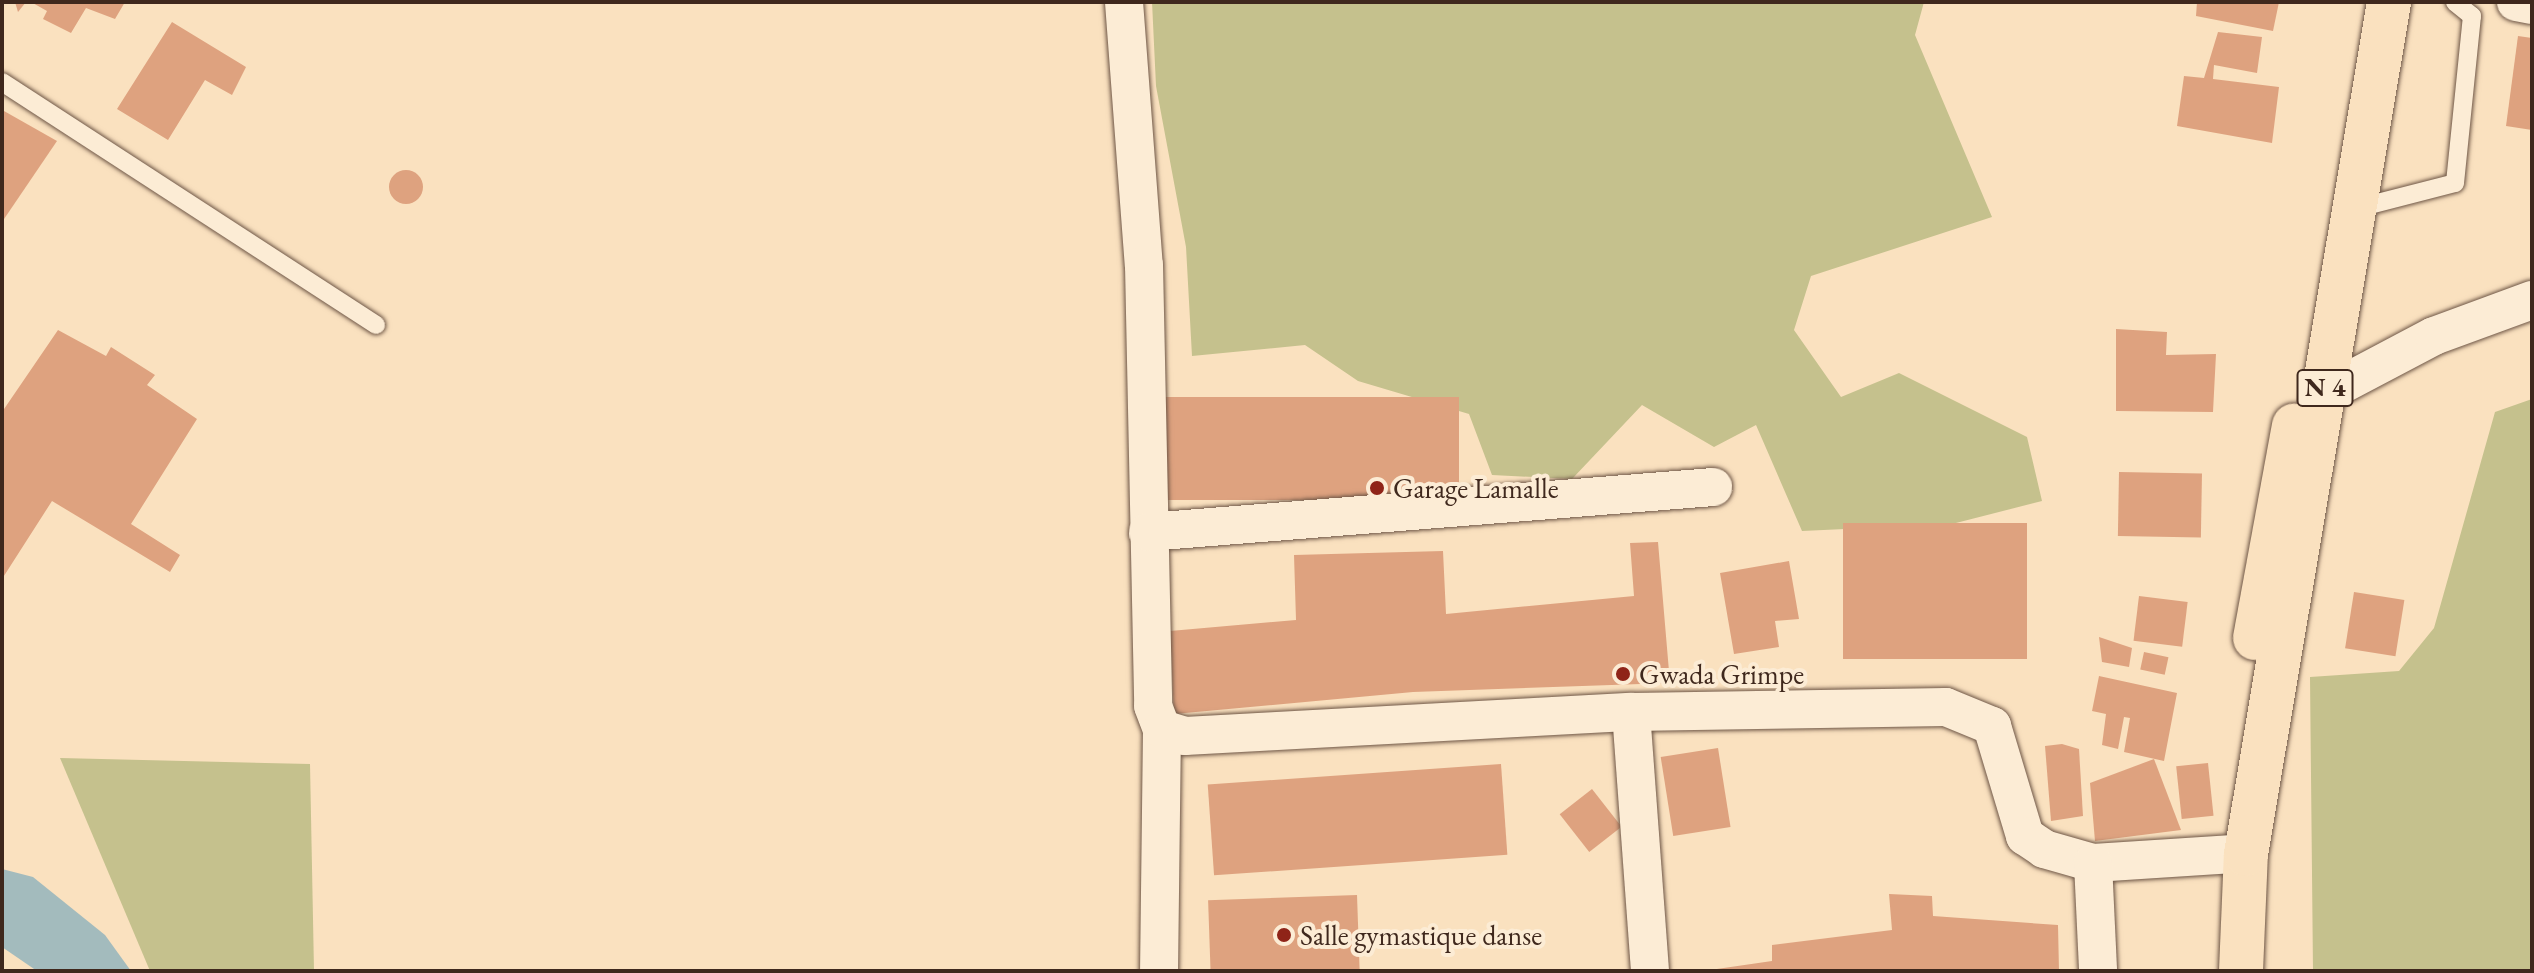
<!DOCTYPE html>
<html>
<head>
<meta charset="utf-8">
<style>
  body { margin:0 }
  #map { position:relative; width:2534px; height:973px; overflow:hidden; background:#fae1bf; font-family:"EB Garamond",serif }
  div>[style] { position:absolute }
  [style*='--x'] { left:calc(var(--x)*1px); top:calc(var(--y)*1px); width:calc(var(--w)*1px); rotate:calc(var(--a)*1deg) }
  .green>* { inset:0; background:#c5c18d }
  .water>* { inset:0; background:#a3bbbd }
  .building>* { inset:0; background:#dea27f; transform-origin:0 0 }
  .round { border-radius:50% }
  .roads { filter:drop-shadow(0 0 2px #6e5646) drop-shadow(0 0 2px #6e5646) }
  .service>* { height:18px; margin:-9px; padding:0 9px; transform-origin:9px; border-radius:9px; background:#fcecd5 }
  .minor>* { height:38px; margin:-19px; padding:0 19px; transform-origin:19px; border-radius:19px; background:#fcecd5 }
  .trunk>* { height:44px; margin:-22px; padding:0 22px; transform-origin:22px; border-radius:22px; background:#fae1bf }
  .dots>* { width:22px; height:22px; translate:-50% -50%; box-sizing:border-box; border:4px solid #fcecd5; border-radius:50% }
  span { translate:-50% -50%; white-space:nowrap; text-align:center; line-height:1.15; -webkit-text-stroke:8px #fcecd5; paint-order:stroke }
  .shield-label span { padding:2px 6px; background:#fcecd5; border:2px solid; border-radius:6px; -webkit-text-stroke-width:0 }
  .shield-label { font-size:26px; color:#3f281d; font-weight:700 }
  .poi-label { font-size:28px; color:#3f281d }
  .left { translate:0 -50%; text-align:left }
  .frame { position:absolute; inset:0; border:4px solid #3f281d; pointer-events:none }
</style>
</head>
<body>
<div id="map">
  <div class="green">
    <div style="clip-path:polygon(1152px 2px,1924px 2px,1915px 35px,1992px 217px,1811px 276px,1794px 330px,1841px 397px,1899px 373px,2027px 437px,2042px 501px,1952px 524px,1802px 531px,1756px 425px,1714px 447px,1642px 405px,1572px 479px,1492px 475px,1469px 414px,1358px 381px,1305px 345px,1192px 356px,1186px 247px,1156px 86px)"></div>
    <div style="clip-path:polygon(2532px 399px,2532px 971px,2313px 971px,2310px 677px,2399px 671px,2434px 628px,2495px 412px)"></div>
    <div style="clip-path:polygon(60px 758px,310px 764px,314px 971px,150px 971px)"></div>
  </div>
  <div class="water">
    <div style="clip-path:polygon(2px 869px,33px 877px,105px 935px,131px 971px,37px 971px,2px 947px)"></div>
  </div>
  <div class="building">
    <div style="clip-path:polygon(15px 2px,26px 2px,18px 12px)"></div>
    <div style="clip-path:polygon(31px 2px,125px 2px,115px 19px,86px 8px,71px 33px,43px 19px,47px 11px)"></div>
    <div style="clip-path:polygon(2197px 2px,2279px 2px,2273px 31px,2196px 16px)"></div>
    <div style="clip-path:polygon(172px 22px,246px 67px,232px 95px,205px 80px,168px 140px,117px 109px)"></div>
    <div style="clip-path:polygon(2218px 32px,2262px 37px,2257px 73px,2214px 65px,2213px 79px,2279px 87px,2272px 143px,2177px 126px,2184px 76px,2204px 78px)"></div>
    <div style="clip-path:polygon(2518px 36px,2532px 38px,2532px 130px,2506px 126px)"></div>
    <div style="clip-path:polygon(4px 111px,57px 141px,2px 222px,2px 114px)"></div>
    <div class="round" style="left:389px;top:170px;width:34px;height:34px"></div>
    <div style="clip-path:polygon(2116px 329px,2167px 332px,2166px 355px,2216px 354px,2213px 412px,2116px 411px)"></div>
    <div style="clip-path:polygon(58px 330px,106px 356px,111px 347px,155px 375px,147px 385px,197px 419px,131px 524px,180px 555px,170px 572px,52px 501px,2px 579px,2px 412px)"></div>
    <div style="left:1459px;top:397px;width:103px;height:298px;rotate:90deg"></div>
    <div style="left:2119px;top:472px;width:83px;height:64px;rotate:1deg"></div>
    <div style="left:2027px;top:523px;width:136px;height:184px;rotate:90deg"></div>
    <div style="clip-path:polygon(1658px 542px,1670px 683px,1413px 692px,1174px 714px,1170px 631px,1296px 620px,1294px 555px,1443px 551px,1446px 614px,1634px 596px,1630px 543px)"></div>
    <div style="clip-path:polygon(1789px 561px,1799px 619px,1775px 621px,1779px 647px,1734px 654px,1720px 573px)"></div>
    <div style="left:2354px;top:592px;width:51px;height:57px;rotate:9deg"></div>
    <div style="left:2139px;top:596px;width:49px;height:45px;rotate:7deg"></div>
    <div style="clip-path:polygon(2099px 637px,2132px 648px,2129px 667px,2102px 662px)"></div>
    <div style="left:2144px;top:652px;width:25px;height:18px;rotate:12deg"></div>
    <div style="clip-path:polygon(2099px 676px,2177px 693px,2164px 761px,2124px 752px,2130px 718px,2124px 717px,2118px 749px,2102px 745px,2106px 714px,2092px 711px)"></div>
    <div style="clip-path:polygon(2062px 744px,2079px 749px,2083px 816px,2051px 821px,2045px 746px)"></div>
    <div style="left:1718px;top:748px;width:80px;height:58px;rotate:81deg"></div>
    <div style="clip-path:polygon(2154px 759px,2181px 830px,2095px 841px,2090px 783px)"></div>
    <div style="left:2208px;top:763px;width:53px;height:32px;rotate:84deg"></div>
    <div style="left:1501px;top:764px;width:91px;height:294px;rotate:86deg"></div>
    <div style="left:1592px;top:789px;width:48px;height:41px;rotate:52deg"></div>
    <div style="clip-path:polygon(1889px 894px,1932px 896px,1933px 916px,2058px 925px,2059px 971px,1703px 971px,1772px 961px,1772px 945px,1892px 930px)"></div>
    <div style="left:1357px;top:895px;width:76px;height:149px;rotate:88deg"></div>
  </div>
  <div class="roads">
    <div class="service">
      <div style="--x:2;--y:82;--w:446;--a:33"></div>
      <div style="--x:2354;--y:209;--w:104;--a:-14.4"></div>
      <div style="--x:2455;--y:183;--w:168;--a:-84.2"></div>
      <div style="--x:2472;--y:16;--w:22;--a:-141"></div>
    </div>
    <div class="minor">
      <div style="--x:1124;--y:2;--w:264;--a:85.7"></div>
      <div style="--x:1144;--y:265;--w:441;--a:88.8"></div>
      <div style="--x:1153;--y:706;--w:25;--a:69"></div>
      <div style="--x:1162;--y:729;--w:242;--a:90.7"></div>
      <div style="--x:2516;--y:2;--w:16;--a:11"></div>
      <div style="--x:2324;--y:394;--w:124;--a:-27.8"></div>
      <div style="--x:2434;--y:336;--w:104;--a:-20.2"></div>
      <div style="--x:1148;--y:532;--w:567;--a:-4.55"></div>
      <div style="--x:1631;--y:712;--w:260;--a:85.8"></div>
      <div style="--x:1162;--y:729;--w:24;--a:17"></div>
      <div style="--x:1185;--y:736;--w:447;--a:-3.1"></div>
      <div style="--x:1631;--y:712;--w:315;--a:-0.9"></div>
      <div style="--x:1946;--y:707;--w:50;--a:22.4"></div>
      <div style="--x:1992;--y:726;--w:115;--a:73.3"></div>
      <div style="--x:2025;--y:836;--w:23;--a:34"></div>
      <div style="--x:2044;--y:849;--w:51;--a:15.9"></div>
      <div style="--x:2093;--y:863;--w:141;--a:-3.7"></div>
      <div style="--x:2093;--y:863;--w:108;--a:87.3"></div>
    </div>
    <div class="trunk">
      <div style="--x:2255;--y:638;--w:216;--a:-79.6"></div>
      <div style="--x:2241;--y:971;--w:117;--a:-87.6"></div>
      <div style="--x:2246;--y:854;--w:864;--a:-80.47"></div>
    </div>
  </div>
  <div class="dots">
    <div style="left:1377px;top:488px;background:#8f2418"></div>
    <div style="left:1623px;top:674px;background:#8f2418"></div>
    <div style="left:1284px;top:935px;background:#8f2418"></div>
  </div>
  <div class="shield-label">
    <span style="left:2325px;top:388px">N 4</span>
  </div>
  <div class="poi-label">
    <span class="left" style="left:1393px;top:488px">Garage Lamalle</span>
    <span class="left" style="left:1639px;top:674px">Gwada Grimpe</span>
    <span class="left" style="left:1300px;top:935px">Salle gymastique danse</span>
  </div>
  <div class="frame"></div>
</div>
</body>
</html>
